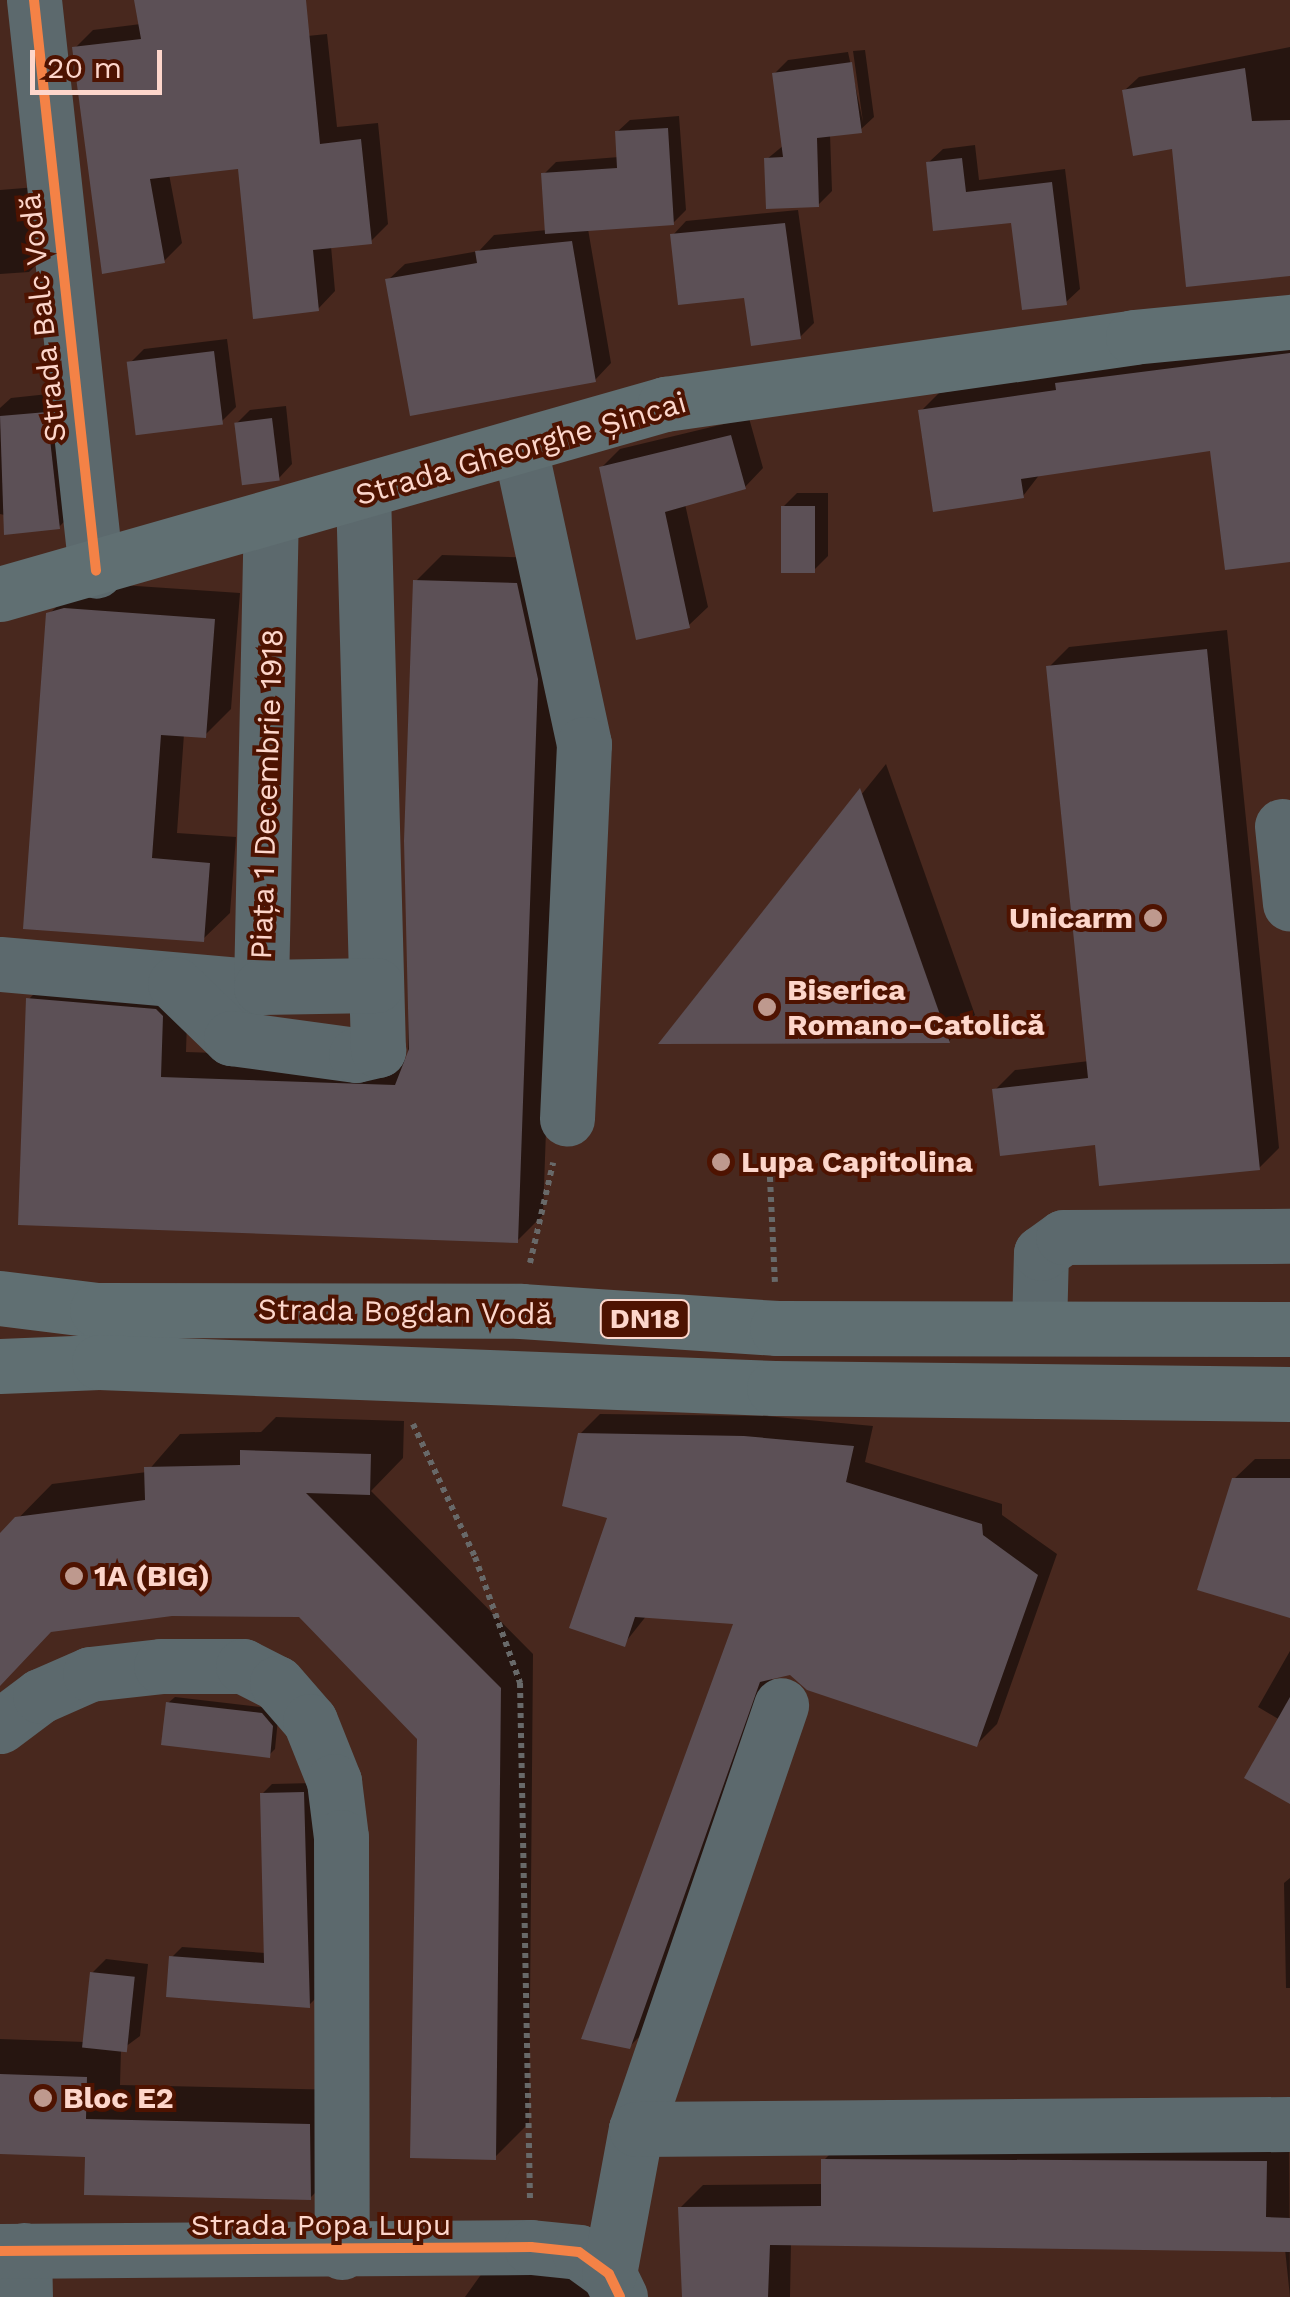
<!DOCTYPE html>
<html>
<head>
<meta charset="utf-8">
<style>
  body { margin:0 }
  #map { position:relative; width:1290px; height:2297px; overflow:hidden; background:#48281e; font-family:"Work Sans",sans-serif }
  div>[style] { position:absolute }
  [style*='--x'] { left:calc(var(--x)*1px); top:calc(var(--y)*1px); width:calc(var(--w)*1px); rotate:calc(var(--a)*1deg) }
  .shadow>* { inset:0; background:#0007 }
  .building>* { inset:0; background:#5c5056; transform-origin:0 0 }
  .path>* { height:6px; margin-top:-3px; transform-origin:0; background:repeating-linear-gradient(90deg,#686969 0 5px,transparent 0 10px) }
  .minor>* { height:55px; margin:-27.5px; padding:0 27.5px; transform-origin:27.5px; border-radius:27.5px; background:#5c696d }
  .major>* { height:55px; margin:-27.5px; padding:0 27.5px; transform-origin:27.5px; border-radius:27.5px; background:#606f72 }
  .cycleway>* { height:10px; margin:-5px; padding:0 5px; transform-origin:5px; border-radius:5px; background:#f48246 }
  .dots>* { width:28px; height:28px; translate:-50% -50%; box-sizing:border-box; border:5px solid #4e1301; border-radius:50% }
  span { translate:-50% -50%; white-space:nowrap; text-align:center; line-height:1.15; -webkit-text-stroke:8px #4e1301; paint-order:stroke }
  .shield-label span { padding:2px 8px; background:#4e1301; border:2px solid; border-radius:8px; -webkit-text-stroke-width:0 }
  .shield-label { font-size:28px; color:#fdd6cb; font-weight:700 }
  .street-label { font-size:30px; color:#fdd6cb }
  .poi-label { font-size:30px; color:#fdd6cb; font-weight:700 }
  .right { translate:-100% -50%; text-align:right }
  .left { translate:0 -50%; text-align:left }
  .scale { position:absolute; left:30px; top:50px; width:132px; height:45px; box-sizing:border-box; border:5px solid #fdd6cb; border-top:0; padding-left:12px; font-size:30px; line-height:35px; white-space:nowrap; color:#fdd6cb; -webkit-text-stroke:8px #4e1301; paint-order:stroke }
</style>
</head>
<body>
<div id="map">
  <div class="shadow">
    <div style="clip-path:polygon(137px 0,270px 0,278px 39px,327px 34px,337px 127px,378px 123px,388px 224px,370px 242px,331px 246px,335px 291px,318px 309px,240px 166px,169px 174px,182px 243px,164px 261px,75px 48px,93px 30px,141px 24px)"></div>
    <div style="clip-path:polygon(1290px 47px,1290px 273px,1125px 90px,1139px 77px)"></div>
    <div style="clip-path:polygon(865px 50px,874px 117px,860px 130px,830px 134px,832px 191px,818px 205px,767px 159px,784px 145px,774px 74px,788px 60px,848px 52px,863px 122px,853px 51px)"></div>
    <div style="clip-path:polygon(679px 116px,686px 210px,673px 223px,588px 229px,611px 363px,595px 380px,388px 280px,405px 264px,479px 251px,494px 235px,547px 230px,544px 174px,556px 162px,619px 157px,617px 132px,630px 120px)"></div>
    <div style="clip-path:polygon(975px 145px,979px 180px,1065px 169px,1080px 289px,1066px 302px,1013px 221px,935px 228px,929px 162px,943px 149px)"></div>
    <div style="clip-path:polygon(37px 187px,43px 258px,29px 272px,0 274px,0 190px)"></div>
    <div style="clip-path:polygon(798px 210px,814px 323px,800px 337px,673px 235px,686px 221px)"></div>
    <div style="clip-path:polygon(1290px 338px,1290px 560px,1212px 448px,1040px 474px,1023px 496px,921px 411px,939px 393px)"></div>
    <div style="clip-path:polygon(227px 339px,236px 407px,222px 421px,130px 363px,144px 349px)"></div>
    <div style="clip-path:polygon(67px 392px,79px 506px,59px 527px,0 514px,0 408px,11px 398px)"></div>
    <div style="clip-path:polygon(286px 406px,292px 464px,279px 478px,236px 424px,250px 410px)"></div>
    <div style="clip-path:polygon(749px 418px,763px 468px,745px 487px,685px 504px,708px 607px,689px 625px,601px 468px,620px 449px)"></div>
    <div style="clip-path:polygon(797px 493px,828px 493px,828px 556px,814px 570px,783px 507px)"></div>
    <div style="clip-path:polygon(442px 555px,543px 558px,563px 652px,543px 1215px,517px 1241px,20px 1223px,29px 999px,55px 972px,188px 989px,186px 1052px,408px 1059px,416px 581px)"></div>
    <div style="clip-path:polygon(92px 583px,240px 593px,231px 709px,205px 735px,184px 734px,177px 833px,236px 837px,230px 913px,203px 939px,26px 927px,49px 614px,76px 588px)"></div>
    <div style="clip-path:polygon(1227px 630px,1279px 1148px,1259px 1168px,1097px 1142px,995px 1090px,1015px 1070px,1089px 1061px,1049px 667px,1069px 647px)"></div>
    <div style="clip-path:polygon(886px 764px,975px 1015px,949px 1041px,663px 1041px)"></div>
    <div style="clip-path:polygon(600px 1414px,766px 1416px,873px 1426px,865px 1462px,1002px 1504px,1002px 1515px,1057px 1554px,997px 1724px,977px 1744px,791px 1673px,773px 1677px,650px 2026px,629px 2047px,736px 1622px,647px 1615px,624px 1644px,611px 1516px,580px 1434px)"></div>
    <div style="clip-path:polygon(276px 1417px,404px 1421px,403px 1458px,371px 1491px,533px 1654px,529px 2123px,495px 2157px,419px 1738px,300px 1615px,172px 1614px,51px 1630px,0 1684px,0 1537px,52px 1484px,147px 1472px,180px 1434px,261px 1432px)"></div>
    <div style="clip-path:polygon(1255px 1459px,1290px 1459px,1290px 1558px,1234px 1479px)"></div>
    <div style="clip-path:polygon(1290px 1651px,1290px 1801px,1280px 1720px,1258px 1707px)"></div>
    <div style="clip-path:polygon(175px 1697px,269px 1708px,278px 1719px,275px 1749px,269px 1755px,168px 1703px)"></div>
    <div style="clip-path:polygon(313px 1783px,319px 1995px,309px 2005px,172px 1957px,182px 1947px,266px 1953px,262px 1794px,272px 1784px)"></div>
    <div style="clip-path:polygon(1290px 1878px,1290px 1988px,1286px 1988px,1284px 1883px)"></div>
    <div style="clip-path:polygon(106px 1959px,148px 1964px,140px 2036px,121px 2050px,120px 2085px,344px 2090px,345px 2163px,310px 2198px,88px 2155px,0 2151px,0 2039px,85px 2042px,92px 1973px)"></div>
    <div style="clip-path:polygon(847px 2137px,1289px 2139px,1290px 2297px,1285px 2249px,791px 2243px,790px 2297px,685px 2297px,680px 2208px,703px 2185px,823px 2184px,824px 2160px)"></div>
    <div style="clip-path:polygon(485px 2269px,593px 2270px,605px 2297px,465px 2297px)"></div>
  </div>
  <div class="building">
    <div style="clip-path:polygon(134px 0,306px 0,320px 144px,361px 139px,372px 244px,313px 250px,319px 311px,253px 319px,238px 169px,150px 179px,165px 263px,102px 274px,72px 47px,141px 39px)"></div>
    <div style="clip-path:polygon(852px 62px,862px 133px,817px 138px,819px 207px,766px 209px,764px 158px,783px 157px,772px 73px)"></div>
    <div style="clip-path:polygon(1245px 68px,1252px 121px,1290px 120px,1290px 276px,1186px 287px,1172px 149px,1133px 156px,1122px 90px)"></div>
    <div style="clip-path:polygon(668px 128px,674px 225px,545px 234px,541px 173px,617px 168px,615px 131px)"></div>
    <div style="clip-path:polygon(962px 158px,966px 192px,1052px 182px,1067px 305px,1022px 310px,1011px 223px,933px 231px,926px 162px)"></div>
    <div style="clip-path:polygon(785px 223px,801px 339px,751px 346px,744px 298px,678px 305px,670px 234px)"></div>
    <div style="clip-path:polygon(572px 241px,596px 382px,410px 416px,385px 279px,477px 263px,475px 251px)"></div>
    <div style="left:214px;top:351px;width:74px;height:88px;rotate:83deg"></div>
    <div style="clip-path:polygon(1290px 353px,1290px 562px,1225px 570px,1210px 451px,1021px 479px,1024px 498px,933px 512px,918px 410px,1056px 390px,1055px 383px)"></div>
    <div style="clip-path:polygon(47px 412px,60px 529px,4px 535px,0 416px)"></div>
    <div style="left:272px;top:418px;width:63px;height:38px;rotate:83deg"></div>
    <div style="clip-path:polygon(731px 435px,746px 489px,665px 512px,690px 628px,636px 640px,599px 467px)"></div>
    <div style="left:781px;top:506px;width:34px;height:67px"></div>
    <div style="clip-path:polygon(413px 580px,517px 583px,538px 679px,518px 1243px,18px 1225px,26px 998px,156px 1009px,163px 1016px,161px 1077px,395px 1085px,409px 1049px,404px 841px)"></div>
    <div style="clip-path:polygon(64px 608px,215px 619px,206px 738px,161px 735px,152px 858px,210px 863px,204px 942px,23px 929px,46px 613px)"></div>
    <div style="clip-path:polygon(1207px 649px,1260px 1170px,1099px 1186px,1095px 1145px,1000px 1156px,992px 1089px,1088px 1078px,1046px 666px)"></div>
    <div style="clip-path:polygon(860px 788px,950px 1043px,658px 1044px)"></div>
    <div style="clip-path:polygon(578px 1433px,744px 1436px,854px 1446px,846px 1482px,982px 1524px,983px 1535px,1038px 1575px,977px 1747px,807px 1690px,790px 1675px,760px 1682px,630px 2049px,581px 2039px,733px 1624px,635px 1617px,625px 1647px,569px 1628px,607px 1518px,562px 1506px)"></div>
    <div style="clip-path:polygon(240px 1450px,371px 1454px,370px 1495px,306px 1493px,501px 1688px,496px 2160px,410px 2158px,417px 1739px,299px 1617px,172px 1616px,51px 1632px,0 1686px,0 1533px,15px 1517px,145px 1500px,144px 1467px,240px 1465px)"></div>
    <div style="clip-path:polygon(1232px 1478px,1290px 1478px,1290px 1618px,1197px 1590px)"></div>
    <div style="clip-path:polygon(1290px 1697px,1290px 1804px,1244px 1778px)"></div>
    <div style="clip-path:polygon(166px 1702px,262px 1713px,273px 1726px,270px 1758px,161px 1745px)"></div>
    <div style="clip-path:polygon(304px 1792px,310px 2008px,166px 1997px,169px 1956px,264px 1963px,260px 1793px)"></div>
    <div style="left:90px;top:1972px;width:45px;height:76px;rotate:6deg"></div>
    <div style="clip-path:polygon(0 2074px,87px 2077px,86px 2119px,310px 2124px,311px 2200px,84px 2195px,85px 2157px,0 2154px)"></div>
    <div style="clip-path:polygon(821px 2159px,1267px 2161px,1266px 2217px,1290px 2218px,1290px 2252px,770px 2245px,768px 2297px,682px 2297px,678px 2207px,821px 2206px)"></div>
  </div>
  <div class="path">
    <div style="--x:769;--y:1157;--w:125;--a:87.3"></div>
    <div style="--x:530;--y:1263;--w:103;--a:-77"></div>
    <div style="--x:413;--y:1424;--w:147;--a:65"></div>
    <div style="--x:475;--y:1557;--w:134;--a:70.3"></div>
    <div style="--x:520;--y:1683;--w:517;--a:88.89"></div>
  </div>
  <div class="minor">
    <div style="--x:34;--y:0;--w:574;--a:83.8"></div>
    <div style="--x:520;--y:448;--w:303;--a:77.8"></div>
    <div style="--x:584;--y:744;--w:375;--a:92.6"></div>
    <div style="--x:1282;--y:826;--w:78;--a:84.1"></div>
    <div style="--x:0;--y:964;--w:262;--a:5"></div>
    <div style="--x:261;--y:987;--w:467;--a:-88.8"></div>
    <div style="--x:175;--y:984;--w:78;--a:44"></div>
    <div style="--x:231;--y:1038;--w:126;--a:7.7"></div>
    <div style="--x:356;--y:1055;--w:23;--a:-13"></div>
    <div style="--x:378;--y:1050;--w:557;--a:-91.54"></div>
    <div style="--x:261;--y:987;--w:115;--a:-1"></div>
    <div style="--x:1039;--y:1328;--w:75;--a:-88.5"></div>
    <div style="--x:1041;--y:1253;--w:27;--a:-36"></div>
    <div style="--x:1063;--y:1237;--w:227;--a:-0.3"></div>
    <div style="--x:0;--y:1726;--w:50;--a:-36.9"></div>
    <div style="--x:40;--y:1696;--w:55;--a:-23.7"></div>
    <div style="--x:90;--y:1674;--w:71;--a:-6.4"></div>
    <div style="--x:161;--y:1666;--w:82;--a:0"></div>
    <div style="--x:243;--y:1666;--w:38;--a:27"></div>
    <div style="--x:277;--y:1683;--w:50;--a:49"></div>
    <div style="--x:310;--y:1721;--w:65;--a:68.2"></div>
    <div style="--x:334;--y:1781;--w:56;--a:82.9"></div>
    <div style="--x:341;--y:1837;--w:415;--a:89.9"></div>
    <div style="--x:636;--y:2129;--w:448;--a:-71.1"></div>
    <div style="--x:24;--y:2250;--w:47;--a:88.8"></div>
    <div style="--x:0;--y:2251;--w:531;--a:-0.43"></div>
    <div style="--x:531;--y:2247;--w:48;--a:5.9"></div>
    <div style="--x:579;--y:2252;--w:37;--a:36"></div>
    <div style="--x:609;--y:2274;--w:25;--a:64"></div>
    <div style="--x:609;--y:2274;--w:147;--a:-79.5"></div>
    <div style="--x:636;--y:2129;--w:654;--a:-0.44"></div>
  </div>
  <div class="major">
    <div style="--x:0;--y:594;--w:692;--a:-15.95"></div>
    <div style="--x:665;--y:404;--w:473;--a:-8.1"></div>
    <div style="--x:1133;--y:337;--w:158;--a:-5.5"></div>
    <div style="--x:0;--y:1298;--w:98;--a:7.1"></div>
    <div style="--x:97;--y:1310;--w:424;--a:0.1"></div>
    <div style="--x:521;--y:1311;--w:257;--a:3.8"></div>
    <div style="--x:777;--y:1328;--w:513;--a:0.11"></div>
    <div style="--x:0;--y:1366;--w:99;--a:-2.3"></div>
    <div style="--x:99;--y:1362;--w:676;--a:2.21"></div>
    <div style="--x:774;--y:1388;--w:516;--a:0.67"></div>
  </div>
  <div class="cycleway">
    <div style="--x:34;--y:0;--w:574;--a:83.8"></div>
    <div style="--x:0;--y:2251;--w:531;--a:-0.43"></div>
    <div style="--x:531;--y:2247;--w:48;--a:5.9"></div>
    <div style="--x:579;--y:2252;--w:37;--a:36"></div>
    <div style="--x:609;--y:2274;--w:25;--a:64"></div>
  </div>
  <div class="dots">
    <div style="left:1153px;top:918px;background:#be998e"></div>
    <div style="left:767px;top:1007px;background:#be998e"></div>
    <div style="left:721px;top:1162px;background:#be998e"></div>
    <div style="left:74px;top:1576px;background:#be998e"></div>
    <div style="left:43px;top:2098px;background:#be998e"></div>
  </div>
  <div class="shield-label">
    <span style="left:645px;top:1319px">DN18</span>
  </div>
  <div class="street-label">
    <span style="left:43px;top:318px;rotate:-96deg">Strada Balc Vodă</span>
    <span style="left:521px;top:449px;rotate:-16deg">Strada Gheorghe Șincai</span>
    <span style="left:267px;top:794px;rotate:-88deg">Piața 1 Decembrie 1918</span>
    <span style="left:405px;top:1312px;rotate:1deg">Strada Bogdan Vodă</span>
    <span style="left:321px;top:2225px">Strada Popa Lupu</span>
  </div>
  <div class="poi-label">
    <span class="right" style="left:1133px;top:918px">Unicarm</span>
    <span class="left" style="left:787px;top:1007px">Biserica<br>Romano-Catolică</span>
    <span class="left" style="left:741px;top:1162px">Lupa Capitolina</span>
    <span class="left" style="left:94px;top:1576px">1A (BIG)</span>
    <span class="left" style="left:63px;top:2098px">Bloc E2</span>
  </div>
  <div class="scale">20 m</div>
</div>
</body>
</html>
